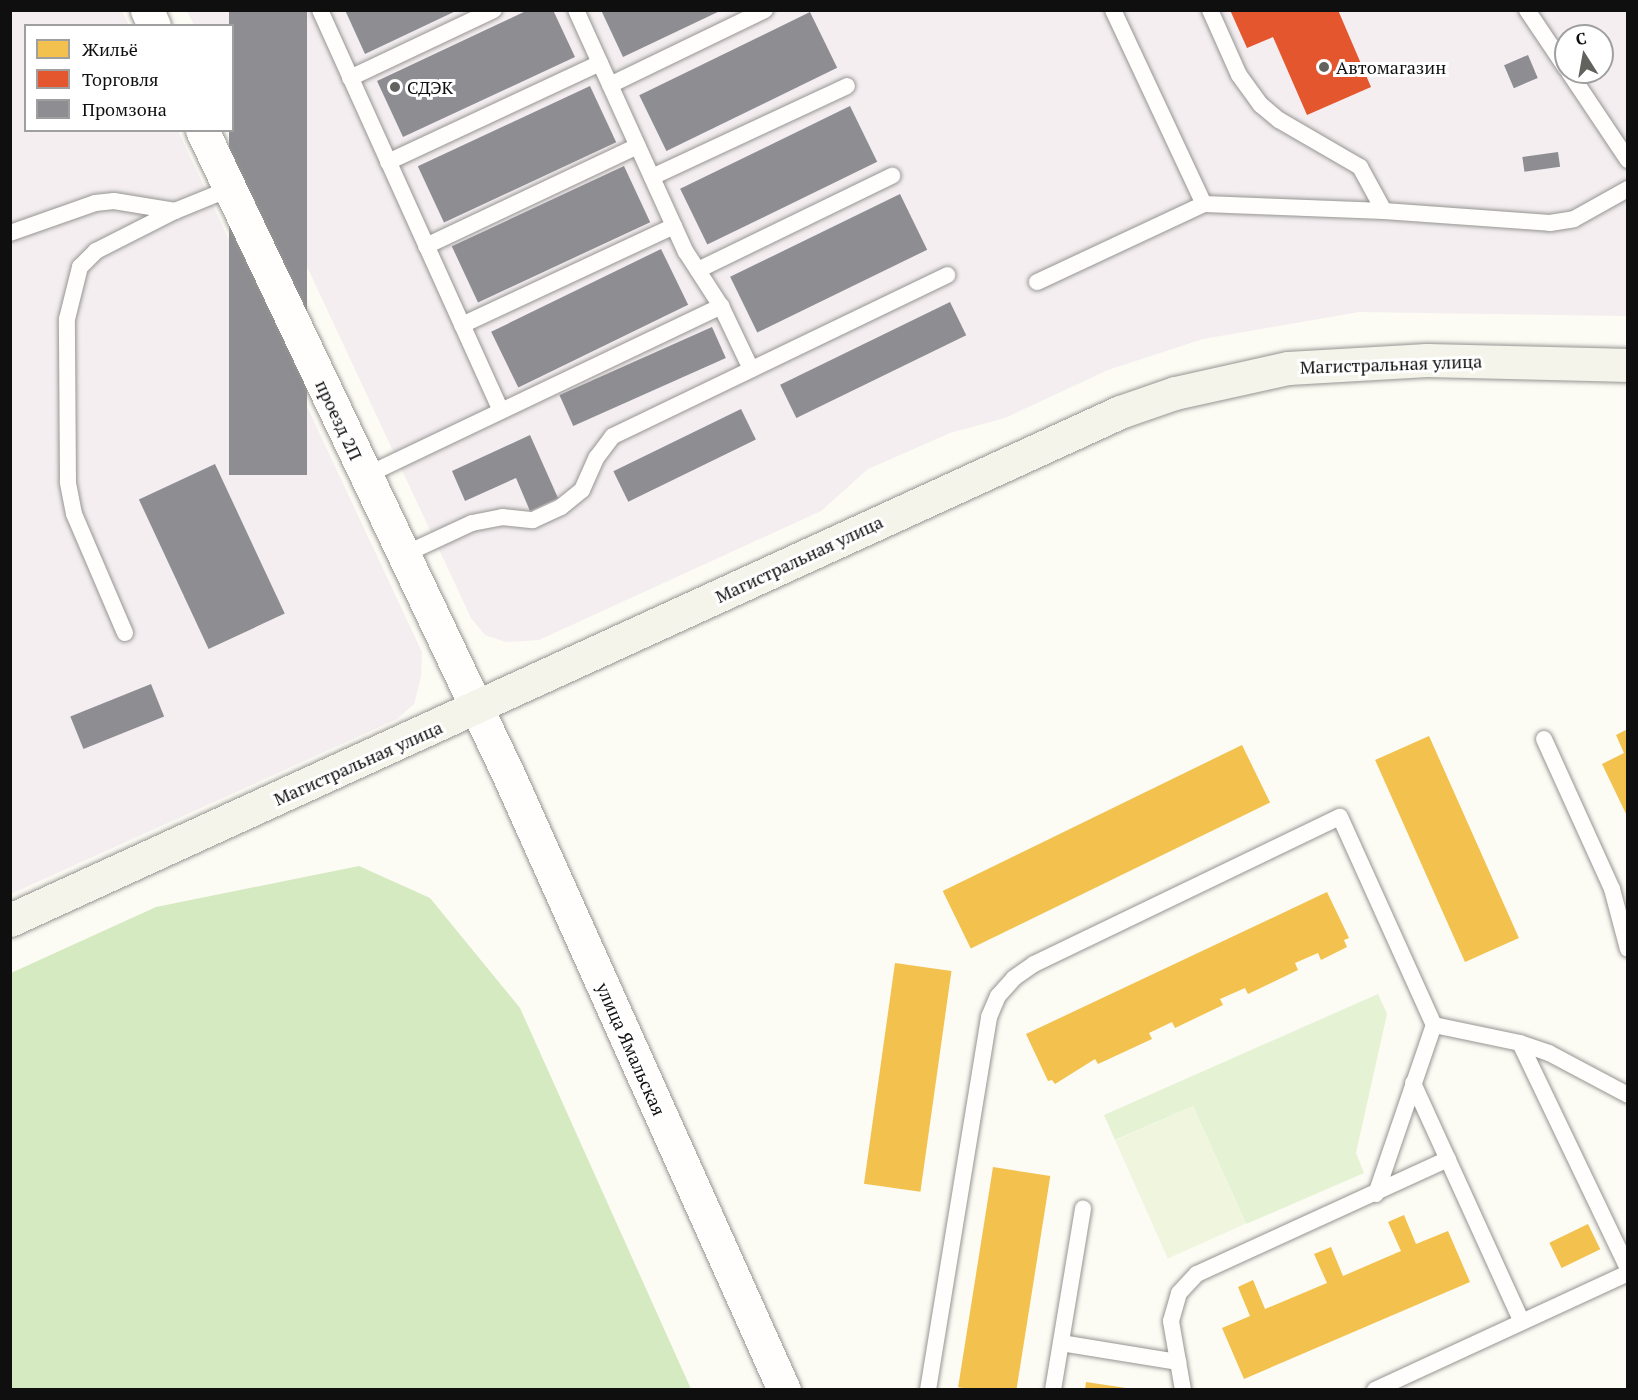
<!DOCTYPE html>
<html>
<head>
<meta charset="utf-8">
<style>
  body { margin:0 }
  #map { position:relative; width:1638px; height:1400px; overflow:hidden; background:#fcfbf4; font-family:"PT Serif",serif }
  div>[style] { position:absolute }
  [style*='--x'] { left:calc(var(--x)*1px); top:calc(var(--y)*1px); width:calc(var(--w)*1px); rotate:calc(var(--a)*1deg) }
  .industrial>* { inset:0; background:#f4eef1 }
  .green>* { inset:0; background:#e5f2d4 }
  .forest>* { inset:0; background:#d5eac1 }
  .pitch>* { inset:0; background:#eff6dd; transform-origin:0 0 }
  .homes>* { inset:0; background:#f2c14e; transform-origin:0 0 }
  .shops>* { inset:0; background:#e4572e }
  .industry>* { inset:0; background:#8d8d92; transform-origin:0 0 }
  .roads { filter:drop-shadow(0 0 2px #969592) drop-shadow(0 0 2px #969592) }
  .lane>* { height:16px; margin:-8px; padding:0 8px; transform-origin:8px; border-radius:8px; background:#fffefd }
  .street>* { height:33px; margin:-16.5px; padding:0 16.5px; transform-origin:16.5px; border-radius:16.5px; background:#fffefd }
  .secondary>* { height:33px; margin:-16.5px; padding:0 16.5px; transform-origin:16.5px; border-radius:16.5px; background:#f5f4eb }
  .dots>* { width:16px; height:16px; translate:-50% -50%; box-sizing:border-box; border:3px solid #fff; border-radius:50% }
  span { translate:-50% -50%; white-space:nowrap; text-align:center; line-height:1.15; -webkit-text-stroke:6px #fff; paint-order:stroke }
  .poi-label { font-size:18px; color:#0f0f0f }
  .left { translate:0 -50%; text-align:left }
  .street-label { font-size:18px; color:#0f0f0f }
  .frame { position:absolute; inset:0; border:12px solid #0f0f0f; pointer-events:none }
  .legend { position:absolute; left:24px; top:24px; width:210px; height:108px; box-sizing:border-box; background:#fff; border:2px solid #9f9f9f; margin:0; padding:8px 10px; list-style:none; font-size:18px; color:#0f0f0f }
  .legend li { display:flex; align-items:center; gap:12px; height:30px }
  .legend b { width:30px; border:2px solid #9f9f9f }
  .north { position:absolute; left:1554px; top:24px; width:60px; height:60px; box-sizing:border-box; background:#fff; border:2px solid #9f9f9f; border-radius:50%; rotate:349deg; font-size:16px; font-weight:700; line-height:24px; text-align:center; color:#0f0f0f }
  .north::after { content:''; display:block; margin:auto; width:21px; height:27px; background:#62625f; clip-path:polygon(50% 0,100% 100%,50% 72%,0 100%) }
</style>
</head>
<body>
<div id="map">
  <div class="industrial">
    <div style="clip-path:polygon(10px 11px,122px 11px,129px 25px,26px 26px,26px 130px,178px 131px,422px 652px,421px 677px,414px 704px,397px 719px,11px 894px)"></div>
    <div style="clip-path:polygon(evenodd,187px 11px,1627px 11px,1627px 316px,1359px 312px,1203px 339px,1108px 370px,1005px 418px,950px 433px,868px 469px,821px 511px,539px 640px,506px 642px,485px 635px,471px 618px,233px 108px,232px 26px,194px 25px,187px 11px,1566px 36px,1602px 36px,1602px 72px,1566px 72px,1566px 36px)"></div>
  </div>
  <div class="green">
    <div style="clip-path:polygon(1378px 994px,1387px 1014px,1356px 1153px,1364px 1173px,1246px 1224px,1193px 1106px,1115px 1140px,1104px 1115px)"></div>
  </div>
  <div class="forest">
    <div style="clip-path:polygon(359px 866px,430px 898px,520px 1008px,691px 1389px,11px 1389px,11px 973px,156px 907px)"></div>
  </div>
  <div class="pitch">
    <div style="left:1193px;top:1106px;width:129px;height:85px;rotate:66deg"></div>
  </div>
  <div class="homes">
    <div style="clip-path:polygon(1628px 729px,1628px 818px,1602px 764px,1624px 753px,1616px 735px)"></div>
    <div style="left:1429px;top:736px;width:221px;height:59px;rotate:66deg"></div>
    <div style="left:1242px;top:745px;width:64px;height:333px;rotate:64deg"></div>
    <div style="clip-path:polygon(1327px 892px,1349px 938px,1344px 940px,1347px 947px,1321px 960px,1318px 953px,1295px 963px,1298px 970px,1248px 994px,1245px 988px,1220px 999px,1223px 1005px,1175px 1028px,1172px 1022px,1149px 1033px,1152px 1039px,1098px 1064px,1095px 1059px,1055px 1084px,1052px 1080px,1048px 1081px,1026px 1034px)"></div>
    <div style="left:895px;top:963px;width:57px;height:223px;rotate:8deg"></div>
    <div style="left:993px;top:1167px;width:58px;height:223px;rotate:9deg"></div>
    <div style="clip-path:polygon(1404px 1215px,1416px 1244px,1448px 1231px,1470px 1282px,1244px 1379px,1222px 1328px,1250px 1316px,1238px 1287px,1253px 1280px,1265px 1309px,1327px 1283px,1314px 1254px,1331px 1247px,1343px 1276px,1401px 1251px,1388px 1222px)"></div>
    <div style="left:1588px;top:1224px;width:28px;height:43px;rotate:64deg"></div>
    <div style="clip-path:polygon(1086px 1382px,1126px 1388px,1126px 1390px,1085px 1390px)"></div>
  </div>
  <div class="shops">
    <div style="clip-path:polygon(1230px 10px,1338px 10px,1371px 87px,1307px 115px,1273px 37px,1247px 48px)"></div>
  </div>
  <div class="industry">
    <div style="left:229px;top:10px;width:78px;height:465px"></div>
    <div style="clip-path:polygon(345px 10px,458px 10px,365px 54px)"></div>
    <div style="clip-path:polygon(528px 10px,553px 10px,575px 57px,403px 137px,377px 81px)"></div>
    <div style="clip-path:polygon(601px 10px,722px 10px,623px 57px)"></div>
    <div style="left:810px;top:12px;width:62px;height:190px;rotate:64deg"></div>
    <div style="left:1528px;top:55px;width:25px;height:26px;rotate:67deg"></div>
    <div style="left:590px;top:86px;width:62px;height:190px;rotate:65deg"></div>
    <div style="left:850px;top:106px;width:62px;height:189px;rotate:64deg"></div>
    <div style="left:1558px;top:152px;width:15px;height:36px;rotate:82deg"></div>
    <div style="left:624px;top:166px;width:62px;height:190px;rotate:65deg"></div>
    <div style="left:900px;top:194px;width:62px;height:189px;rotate:64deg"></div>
    <div style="left:661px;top:249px;width:62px;height:189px;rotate:64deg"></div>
    <div style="left:950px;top:302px;width:37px;height:189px;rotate:64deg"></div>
    <div style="left:712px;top:327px;width:34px;height:167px;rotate:66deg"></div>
    <div style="left:741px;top:409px;width:34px;height:142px;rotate:64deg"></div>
    <div style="clip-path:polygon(530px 435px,558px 498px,530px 511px,516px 478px,465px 501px,452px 471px)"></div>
    <div style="left:215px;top:464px;width:165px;height:84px;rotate:65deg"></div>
    <div style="left:151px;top:684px;width:35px;height:87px;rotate:68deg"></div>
  </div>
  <div class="roads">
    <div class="lane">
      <div style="--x:320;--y:10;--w:439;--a:65.7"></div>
      <div style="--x:576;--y:10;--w:266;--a:65.6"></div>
      <div style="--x:686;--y:252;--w:64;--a:57.1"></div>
      <div style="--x:721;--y:306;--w:70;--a:64.5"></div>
      <div style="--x:1113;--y:10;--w:214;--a:64.9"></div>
      <div style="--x:1204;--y:204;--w:180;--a:2.2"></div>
      <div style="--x:1384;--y:211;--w:166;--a:4.1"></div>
      <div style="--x:1550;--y:223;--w:24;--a:-9"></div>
      <div style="--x:1574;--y:219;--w:62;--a:-29.1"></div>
      <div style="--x:1210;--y:10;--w:71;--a:66"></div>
      <div style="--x:1239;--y:75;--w:37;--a:54"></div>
      <div style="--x:1261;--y:105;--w:23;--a:40"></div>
      <div style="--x:1279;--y:120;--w:94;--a:30.1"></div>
      <div style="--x:1360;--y:167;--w:50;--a:61.4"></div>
      <div style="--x:1527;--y:10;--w:70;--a:56.1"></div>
      <div style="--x:1569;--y:72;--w:106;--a:56.2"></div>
      <div style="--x:350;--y:78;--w:159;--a:-25.3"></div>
      <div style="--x:610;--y:85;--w:172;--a:-25.8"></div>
      <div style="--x:388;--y:162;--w:234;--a:-25"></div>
      <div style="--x:652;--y:177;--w:215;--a:-25"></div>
      <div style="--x:10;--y:233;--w:90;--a:-19.4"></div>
      <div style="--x:95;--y:203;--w:19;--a:-6"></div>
      <div style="--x:114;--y:201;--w:62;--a:9.3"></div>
      <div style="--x:175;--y:211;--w:58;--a:-22.2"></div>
      <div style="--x:426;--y:246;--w:234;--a:-25.3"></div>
      <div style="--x:698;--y:270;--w:216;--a:-25.9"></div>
      <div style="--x:1037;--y:282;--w:184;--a:-25"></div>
      <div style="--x:462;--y:325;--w:234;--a:-25"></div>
      <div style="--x:365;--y:476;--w:395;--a:-25.5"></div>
      <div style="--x:403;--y:555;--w:76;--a:-24.9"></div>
      <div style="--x:472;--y:523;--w:31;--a:-11"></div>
      <div style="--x:502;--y:517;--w:31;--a:6"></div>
      <div style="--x:533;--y:520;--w:31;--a:-25"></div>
      <div style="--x:561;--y:507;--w:27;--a:-39"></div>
      <div style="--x:582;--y:490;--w:36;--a:-66"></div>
      <div style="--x:597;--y:457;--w:26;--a:-53"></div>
      <div style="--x:613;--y:436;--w:371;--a:-25.7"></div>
      <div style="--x:125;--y:633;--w:129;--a:-113.2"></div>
      <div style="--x:74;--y:514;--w:33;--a:-101"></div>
      <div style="--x:68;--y:482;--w:163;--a:-90.4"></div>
      <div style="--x:67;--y:319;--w:54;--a:-76"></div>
      <div style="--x:80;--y:267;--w:23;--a:-45"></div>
      <div style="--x:96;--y:251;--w:89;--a:-26.9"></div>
      <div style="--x:1544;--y:739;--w:165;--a:65.6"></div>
      <div style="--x:1612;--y:889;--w:62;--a:75.1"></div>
      <div style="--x:1520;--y:1043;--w:250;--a:64.4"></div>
      <div style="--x:1413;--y:1083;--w:260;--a:65.5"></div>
      <div style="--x:1376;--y:1194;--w:179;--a:-71.1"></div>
      <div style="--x:1061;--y:1343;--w:119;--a:9.2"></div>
      <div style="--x:928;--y:1390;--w:378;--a:-80.7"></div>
      <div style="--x:989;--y:1017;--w:23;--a:-67"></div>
      <div style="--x:998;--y:996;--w:24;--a:-48"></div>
      <div style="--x:1014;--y:978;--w:24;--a:-35"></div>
      <div style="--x:1034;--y:964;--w:339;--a:-25.7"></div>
      <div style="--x:1340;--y:817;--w:228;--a:65.7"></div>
      <div style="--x:1434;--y:1025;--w:88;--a:11.8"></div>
      <div style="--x:1520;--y:1043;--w:31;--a:19"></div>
      <div style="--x:1549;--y:1053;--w:89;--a:28"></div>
      <div style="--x:1053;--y:1390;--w:184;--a:-80.6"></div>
      <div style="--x:1183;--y:1390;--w:70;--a:-99.9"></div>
      <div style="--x:1171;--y:1321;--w:29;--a:-74"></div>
      <div style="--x:1179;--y:1293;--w:26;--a:-47"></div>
      <div style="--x:1197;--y:1274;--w:276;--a:-24.6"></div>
      <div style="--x:1375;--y:1390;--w:279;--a:-24.8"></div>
    </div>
    <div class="street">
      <div style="--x:147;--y:10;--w:17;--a:66"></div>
      <div style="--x:202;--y:130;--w:715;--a:64.58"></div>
      <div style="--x:509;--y:776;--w:673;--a:65.87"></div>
    </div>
    <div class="secondary">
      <div style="--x:10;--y:920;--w:1221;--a:-24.59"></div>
      <div style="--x:1120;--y:412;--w:58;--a:-19.1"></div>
      <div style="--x:1175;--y:393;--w:116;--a:-12.5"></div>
      <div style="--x:1288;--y:368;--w:139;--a:-3.3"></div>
      <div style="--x:1427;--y:360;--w:201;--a:1.4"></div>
    </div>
  </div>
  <div class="dots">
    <div style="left:1324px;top:67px;background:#62625f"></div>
    <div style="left:395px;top:87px;background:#62625f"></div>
  </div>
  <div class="poi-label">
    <span class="left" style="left:1336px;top:67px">Автомагазин</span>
    <span class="left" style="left:407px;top:87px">СДЭК</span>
  </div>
  <div class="street-label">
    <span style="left:1391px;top:364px;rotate:-2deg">Магистральная улица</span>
    <span style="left:339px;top:420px;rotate:65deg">проезд 2П</span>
    <span style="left:799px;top:559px;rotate:-25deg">Магистральная улица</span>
    <span style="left:358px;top:763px;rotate:-24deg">Магистральная улица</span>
    <span style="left:631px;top:1049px;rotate:66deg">улица Ямальская</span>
  </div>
  <div class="frame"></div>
  <ul class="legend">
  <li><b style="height:16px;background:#f2c14e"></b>Жильё</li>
  <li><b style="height:16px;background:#e4572e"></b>Торговля</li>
  <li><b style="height:16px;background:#8d8d92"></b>Промзона</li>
  </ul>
  <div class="north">С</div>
</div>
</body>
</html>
